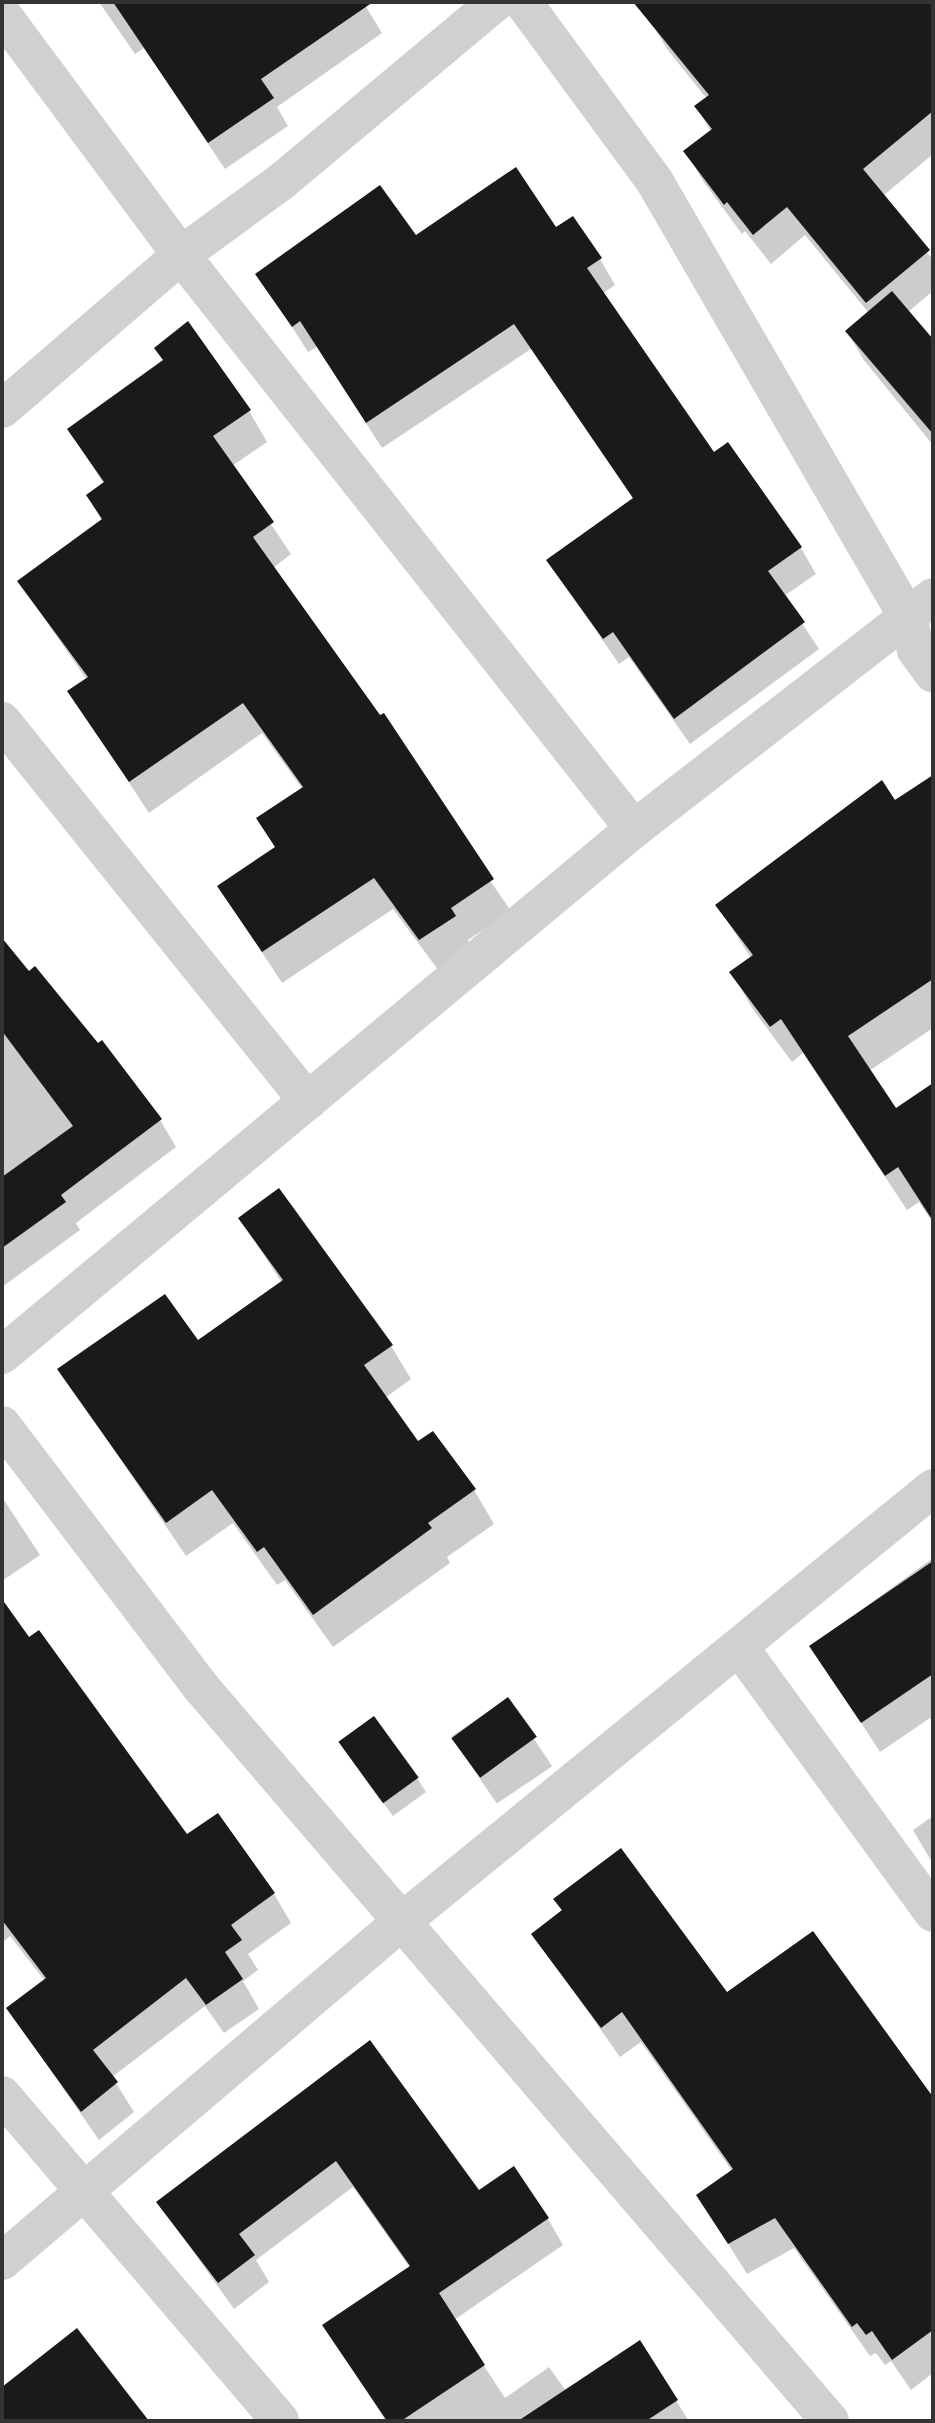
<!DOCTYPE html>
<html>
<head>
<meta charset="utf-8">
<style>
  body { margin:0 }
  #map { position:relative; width:935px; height:2423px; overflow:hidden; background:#fff; font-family:Karla,sans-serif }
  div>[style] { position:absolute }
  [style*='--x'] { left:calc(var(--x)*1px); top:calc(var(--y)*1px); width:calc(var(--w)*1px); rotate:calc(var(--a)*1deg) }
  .shadow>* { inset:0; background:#0003; transform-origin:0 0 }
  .building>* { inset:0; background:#1a1a1a; transform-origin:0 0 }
  .minor>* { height:38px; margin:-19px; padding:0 19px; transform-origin:19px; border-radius:19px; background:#d0d0d0 }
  span { translate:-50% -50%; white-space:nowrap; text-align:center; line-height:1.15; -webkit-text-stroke:7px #fff; paint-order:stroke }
  .frame { position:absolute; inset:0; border:4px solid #333; pointer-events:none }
</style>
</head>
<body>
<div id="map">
  <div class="shadow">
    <div style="clip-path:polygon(99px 2px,363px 2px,382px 33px,277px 107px,288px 126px,225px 169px,144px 48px,135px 54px)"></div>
    <div style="clip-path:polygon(639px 2px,891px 2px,905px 19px,933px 2px,933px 154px,883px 196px,933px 260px,933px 291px,908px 312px,933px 342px,933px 445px,863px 359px,847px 331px,868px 312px,805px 235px,771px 264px,745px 231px,742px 234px,703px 181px,686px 151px,711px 132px,697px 107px,707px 99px,667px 49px)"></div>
    <div style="clip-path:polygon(556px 229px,600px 259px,615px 285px,602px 294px,713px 454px,801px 548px,816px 574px,784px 596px,819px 649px,690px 744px,629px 657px,619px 664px,548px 561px,634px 500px,531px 349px,382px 448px,317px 347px,308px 352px,258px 274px,416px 238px)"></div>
    <div style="clip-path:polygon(156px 348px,249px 411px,267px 442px,232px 466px,291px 554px,273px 568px,511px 911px,468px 940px,472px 948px,439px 971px,393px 909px,282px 983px,219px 886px,276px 849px,258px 818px,303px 790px,262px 733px,149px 813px,69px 691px,87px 680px,19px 582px,102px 521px,88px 496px,104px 484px,69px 430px,164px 361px)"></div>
    <div style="clip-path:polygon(933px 777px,933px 1028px,869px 1071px,896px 1110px,933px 1086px,933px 1223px,919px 1202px,907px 1210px,803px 1053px,792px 1062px,752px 1008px,732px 973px,751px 958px,717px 905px)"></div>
    <div style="clip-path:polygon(2px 941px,160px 1120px,176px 1147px,76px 1223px,80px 1230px,2px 1287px)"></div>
    <div style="clip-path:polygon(240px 1218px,391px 1346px,411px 1379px,385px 1398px,418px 1444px,474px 1490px,494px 1524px,447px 1557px,450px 1563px,333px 1647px,285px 1580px,277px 1585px,233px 1523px,186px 1556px,60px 1370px,198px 1343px,282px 1283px)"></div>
    <div style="clip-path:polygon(2px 1497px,40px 1555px,2px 1581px)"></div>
    <div style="clip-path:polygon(933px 1558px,933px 1723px,930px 1718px,880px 1752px,811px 1646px)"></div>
    <div style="clip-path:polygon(2px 1602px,187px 1837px,274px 1894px,291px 1923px,248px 1954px,258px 1970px,243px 1981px,259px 2009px,224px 2033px,205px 2006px,112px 2077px,134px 2112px,99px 2140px,8px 2009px,45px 1981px,10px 1936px,2px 1943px)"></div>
    <div style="left:507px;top:1699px;width:81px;height:67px;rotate:56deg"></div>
    <div style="clip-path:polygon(340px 1743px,417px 1778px,426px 1792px,393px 1816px)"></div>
    <div style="clip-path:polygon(933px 1816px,933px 1864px,913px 1830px)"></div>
    <div style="clip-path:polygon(555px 1899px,727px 1995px,812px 1933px,933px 2100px,933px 2373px,911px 2390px,891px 2361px,885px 2365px,876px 2353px,870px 2356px,794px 2248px,747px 2274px,698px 2195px,732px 2171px,641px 2042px,620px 2057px,533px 1934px,562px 1912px)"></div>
    <div style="clip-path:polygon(369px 2043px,479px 2192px,548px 2219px,563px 2245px,454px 2320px,505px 2398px,549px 2367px,566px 2391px,639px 2343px,689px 2421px,386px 2421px,324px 2325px,410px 2268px,353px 2187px,256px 2260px,269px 2282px,234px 2309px,158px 2202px)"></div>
    <div style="clip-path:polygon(77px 2331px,146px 2421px,2px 2421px,2px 2389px)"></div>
  </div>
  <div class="building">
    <div style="clip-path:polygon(113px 2px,373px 2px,261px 79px,274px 98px,208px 143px)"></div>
    <div style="clip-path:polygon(633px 2px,933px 2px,933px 111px,863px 169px,930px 250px,866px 303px,787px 207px,753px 235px,727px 202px,724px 205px,683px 151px,712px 129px,694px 106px,709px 95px)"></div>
    <div style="clip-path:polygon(516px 167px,556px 227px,573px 216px,602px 258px,587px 268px,714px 452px,728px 442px,802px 547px,768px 571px,805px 622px,674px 719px,613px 632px,603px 639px,546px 560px,633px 498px,514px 324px,366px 423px,300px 321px,292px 327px,255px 274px,380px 185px,416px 235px)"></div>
    <div style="clip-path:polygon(892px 291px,933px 339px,933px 434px,845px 331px)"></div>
    <div style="clip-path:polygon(188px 321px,251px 410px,213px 436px,274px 522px,253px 537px,380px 715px,384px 713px,494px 879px,451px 908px,456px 916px,419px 940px,374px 878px,262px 952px,217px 886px,275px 847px,256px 818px,303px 787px,243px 703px,129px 782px,67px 691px,88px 677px,17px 581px,102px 519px,86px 495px,104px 482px,67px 429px,163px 360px,154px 348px)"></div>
    <div style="clip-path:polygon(933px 775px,933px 979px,848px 1036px,896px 1108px,933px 1083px,933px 1221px,898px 1167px,885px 1176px,781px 1019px,770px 1027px,729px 972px,753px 955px,715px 905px,882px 780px,895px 800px)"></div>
    <div style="clip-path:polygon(2px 938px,29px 971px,35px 966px,98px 1043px,102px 1040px,162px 1119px,61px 1195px,66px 1202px,2px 1248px,2px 1177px,73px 1126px,2px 1031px)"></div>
    <div style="clip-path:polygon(279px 1188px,393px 1345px,364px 1365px,418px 1441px,433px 1431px,476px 1489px,428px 1523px,432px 1528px,313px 1615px,264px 1547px,257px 1552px,212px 1490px,166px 1523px,57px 1369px,165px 1294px,198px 1340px,283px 1280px,238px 1218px)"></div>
    <div style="clip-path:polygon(933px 1561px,933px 1674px,861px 1723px,809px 1646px)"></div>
    <div style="clip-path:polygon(2px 1599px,29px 1637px,39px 1630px,187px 1834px,218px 1813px,275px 1893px,231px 1925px,242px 1940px,225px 1952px,243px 1979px,206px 2005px,186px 1978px,93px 2050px,118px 2082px,81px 2112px,6px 2008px,46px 1978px,2px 1920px)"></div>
    <div style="left:508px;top:1697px;width:49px;height:70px;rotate:54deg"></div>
    <div style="left:374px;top:1716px;width:76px;height:44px;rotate:54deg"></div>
    <div style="clip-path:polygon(621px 1848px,727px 1992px,813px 1931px,933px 2097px,933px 2330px,892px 2360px,872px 2331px,866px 2335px,857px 2323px,852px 2327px,775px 2218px,728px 2244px,696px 2195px,733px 2169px,622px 2012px,601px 2028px,531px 1934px,562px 1910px,553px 1899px)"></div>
    <div style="clip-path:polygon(370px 2040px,479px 2190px,514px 2166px,549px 2218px,439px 2293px,485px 2365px,401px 2421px,387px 2421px,322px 2325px,410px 2266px,336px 2161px,239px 2234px,255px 2255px,218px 2283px,156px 2202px)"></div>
    <div style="clip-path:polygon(77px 2328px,149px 2421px,2px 2421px,2px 2387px)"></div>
    <div style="clip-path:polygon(640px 2340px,678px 2400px,646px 2421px,518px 2421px)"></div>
  </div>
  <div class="minor">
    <div style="--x:523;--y:2;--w:223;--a:53.7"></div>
    <div style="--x:655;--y:182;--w:504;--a:59.87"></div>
    <div style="--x:908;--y:618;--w:33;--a:76"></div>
    <div style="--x:916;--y:650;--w:29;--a:54"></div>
    <div style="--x:2;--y:14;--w:300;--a:53.4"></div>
    <div style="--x:181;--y:255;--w:731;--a:51.72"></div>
    <div style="--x:2;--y:409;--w:236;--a:-40.7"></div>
    <div style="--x:181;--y:255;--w:125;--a:-36.2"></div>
    <div style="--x:282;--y:181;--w:279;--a:-39.9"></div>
    <div style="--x:2;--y:721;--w:488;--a:51.2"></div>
    <div style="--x:2;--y:1355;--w:822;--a:-39.77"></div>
    <div style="--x:634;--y:829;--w:378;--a:-37.8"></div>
    <div style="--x:2;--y:1425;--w:328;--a:52.8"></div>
    <div style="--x:200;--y:1686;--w:968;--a:49.4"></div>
    <div style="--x:740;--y:1648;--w:328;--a:53.9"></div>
    <div style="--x:2;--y:2095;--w:428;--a:49.5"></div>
    <div style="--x:2;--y:2261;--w:522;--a:-40.34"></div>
    <div style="--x:400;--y:1923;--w:688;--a:-39.22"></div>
  </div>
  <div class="frame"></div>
</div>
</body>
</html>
